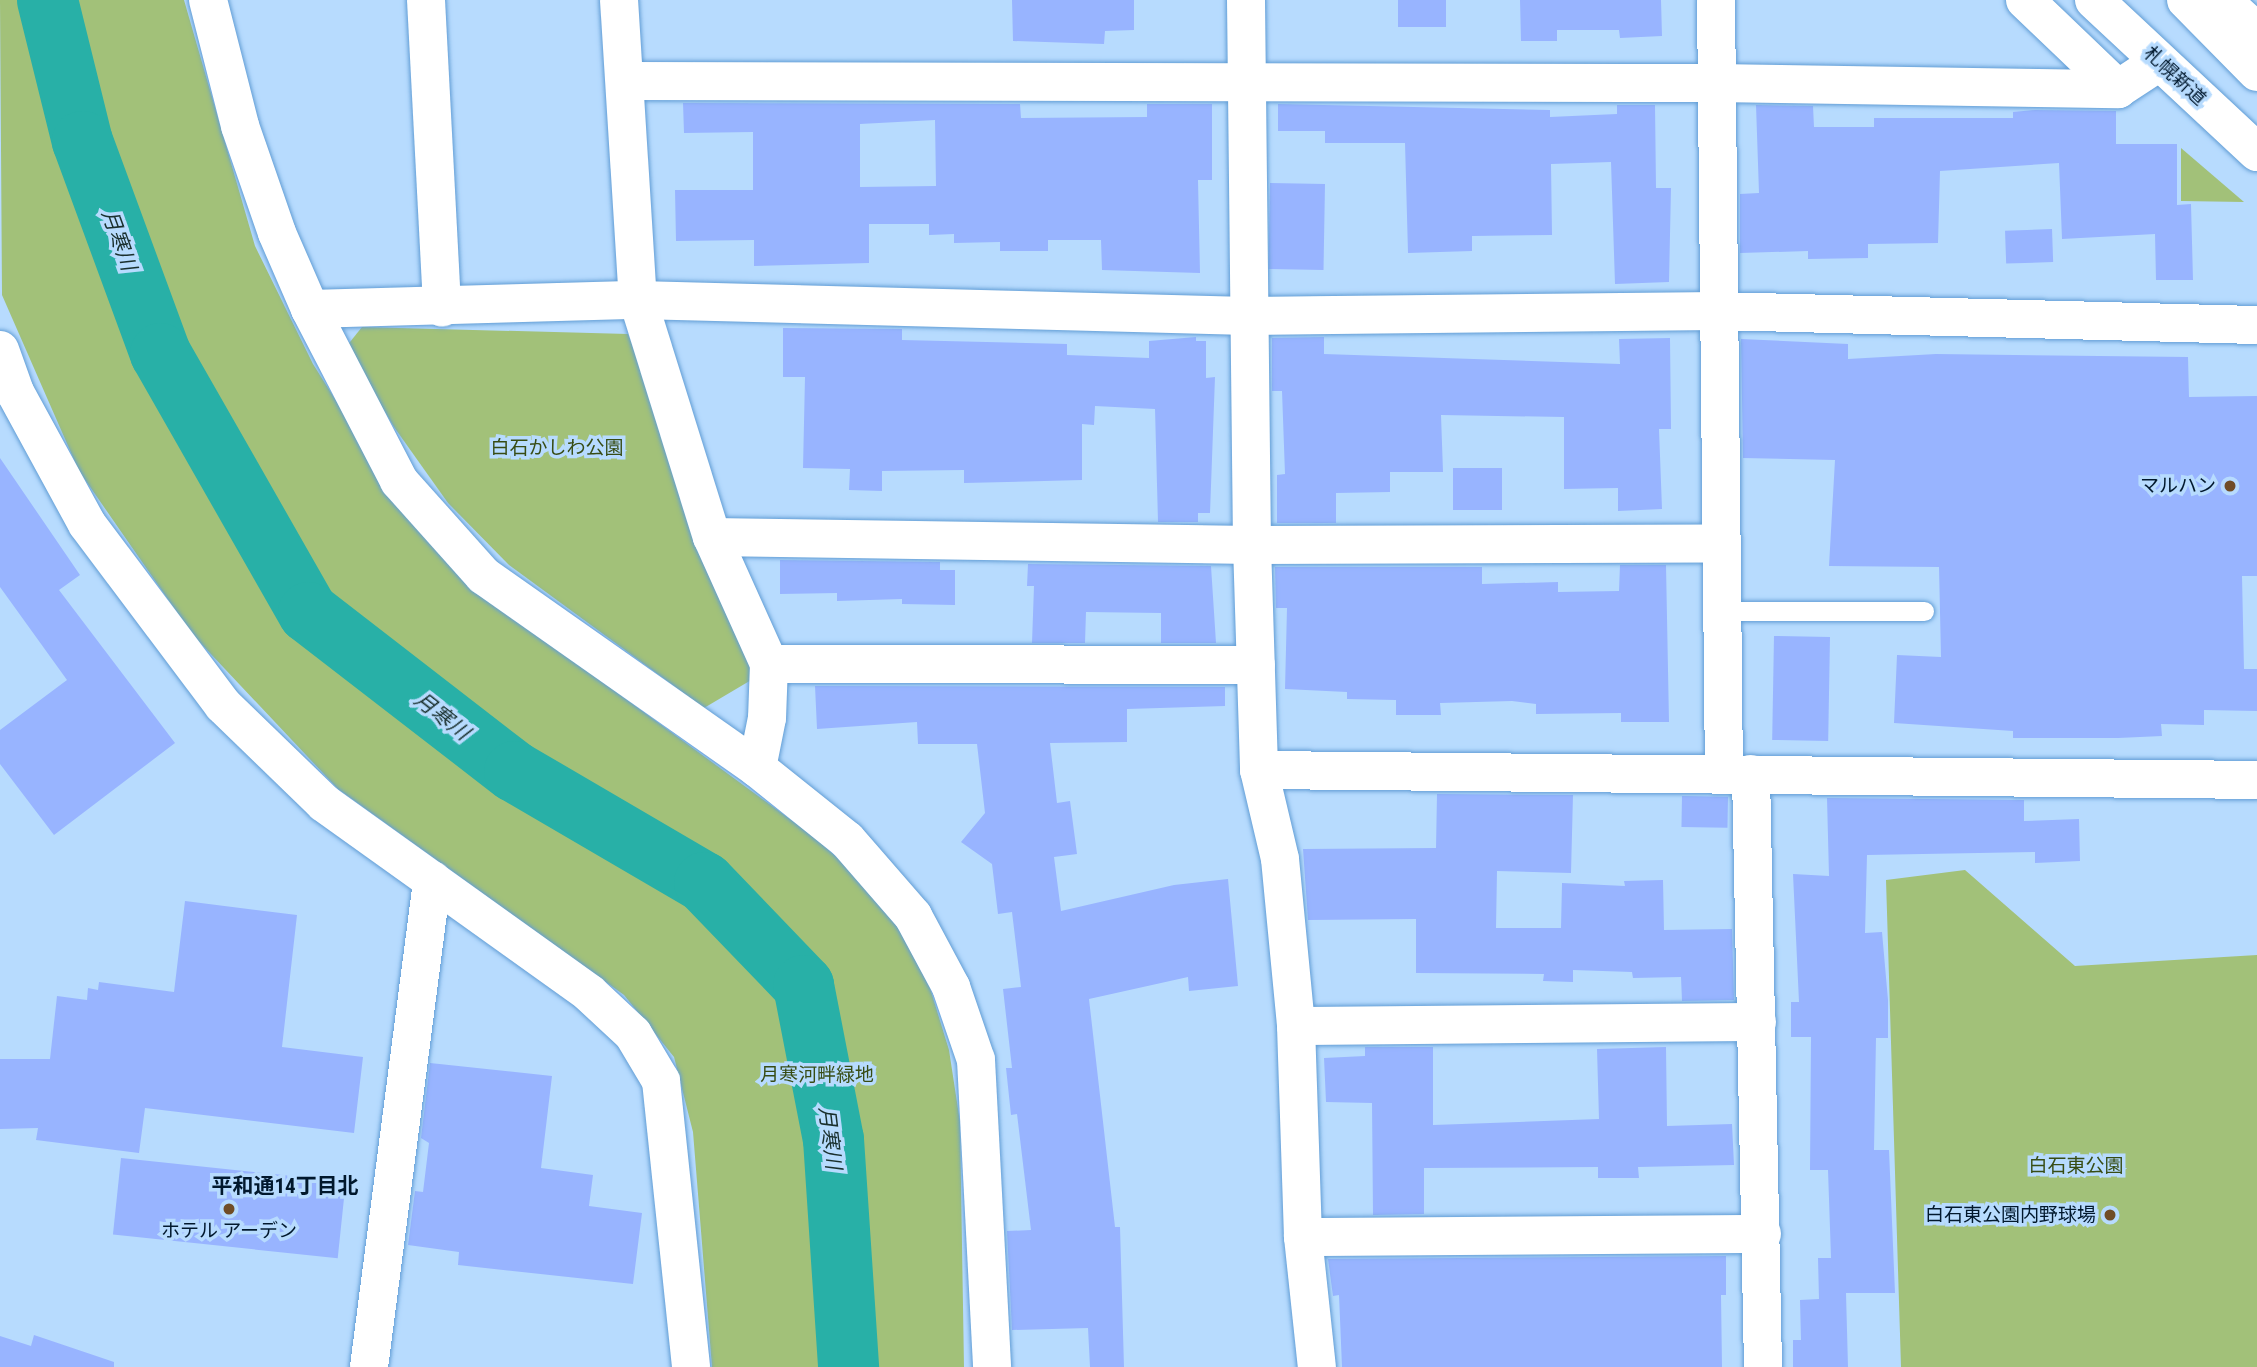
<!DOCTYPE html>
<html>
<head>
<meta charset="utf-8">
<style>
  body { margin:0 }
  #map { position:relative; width:2257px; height:1367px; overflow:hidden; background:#b7dbfe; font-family:"Roboto Condensed","Noto Sans JP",sans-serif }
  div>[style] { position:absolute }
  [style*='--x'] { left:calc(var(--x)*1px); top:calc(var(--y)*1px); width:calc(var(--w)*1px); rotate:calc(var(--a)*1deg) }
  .green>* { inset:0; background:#a2c179 }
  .river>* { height:61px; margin:-30.5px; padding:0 30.5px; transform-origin:30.5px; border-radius:30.5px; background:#28b0a7 }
  .building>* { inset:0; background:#98b4ff; transform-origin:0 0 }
  .roads { filter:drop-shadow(0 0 2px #619dd5) drop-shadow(0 0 2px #619dd5) }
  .lane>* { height:19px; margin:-9.5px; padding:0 9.5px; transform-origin:9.5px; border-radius:9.5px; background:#fff }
  .street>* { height:38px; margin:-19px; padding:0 19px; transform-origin:19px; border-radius:19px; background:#fff }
  .highway>* { height:38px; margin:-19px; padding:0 19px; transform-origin:19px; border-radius:19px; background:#fff }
  .dots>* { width:19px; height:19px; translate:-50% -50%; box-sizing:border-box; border:4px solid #b7dbfe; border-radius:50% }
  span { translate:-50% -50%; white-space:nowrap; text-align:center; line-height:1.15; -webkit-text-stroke:7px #b7dbfe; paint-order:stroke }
  .street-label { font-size:19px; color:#01182d }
  .park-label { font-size:19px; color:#374c14 }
  .poi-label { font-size:19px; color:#01182d }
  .right { translate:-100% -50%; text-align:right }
  .water-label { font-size:21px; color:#1a302e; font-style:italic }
  .neighbourhood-label { font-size:21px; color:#01182d; font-weight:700 }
</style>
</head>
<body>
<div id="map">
  <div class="green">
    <div style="clip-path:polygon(0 0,184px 0,255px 246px,313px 364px,392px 490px,552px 645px,813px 836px,863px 881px,899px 929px,930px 988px,949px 1050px,960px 1122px,964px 1367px,712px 1367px,693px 1132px,674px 1057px,624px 995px,338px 789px,192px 634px,79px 471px,2px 295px)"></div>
    <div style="clip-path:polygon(2181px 148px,2244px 202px,2181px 201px)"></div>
    <div style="clip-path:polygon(362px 327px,628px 334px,758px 676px,704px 708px,509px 565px,448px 503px,394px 427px,346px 347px)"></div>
    <div style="clip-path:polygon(1965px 870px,2075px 966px,2257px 955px,2257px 1367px,1901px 1367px,1886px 880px)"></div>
  </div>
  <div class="river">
    <div style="--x:47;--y:0;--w:145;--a:76.1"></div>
    <div style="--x:82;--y:141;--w:226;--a:69.8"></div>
    <div style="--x:160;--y:353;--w:298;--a:60.3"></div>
    <div style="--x:308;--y:612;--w:260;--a:37.7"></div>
    <div style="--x:514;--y:771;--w:220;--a:30.3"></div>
    <div style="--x:704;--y:882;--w:143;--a:46.1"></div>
    <div style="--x:803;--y:985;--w:157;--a:79"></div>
    <div style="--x:833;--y:1139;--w:228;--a:86.2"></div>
  </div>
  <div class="building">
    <div style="clip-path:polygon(1012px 0,1134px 0,1134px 30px,1105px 31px,1104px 44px,1013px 41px)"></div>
    <div style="left:1398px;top:0;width:48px;height:27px"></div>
    <div style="clip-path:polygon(1520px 0,1661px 0,1662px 36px,1620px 38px,1619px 30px,1557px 30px,1557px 41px,1521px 41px)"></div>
    <div style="clip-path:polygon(evenodd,683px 103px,1020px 104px,1021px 118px,1147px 117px,1147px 104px,1212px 104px,1212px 180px,1198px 180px,1200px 273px,1102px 270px,1101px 240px,1048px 240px,1048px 251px,1000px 251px,1000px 242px,954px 243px,954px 234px,929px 235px,929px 224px,869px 224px,869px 263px,754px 266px,754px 240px,676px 241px,675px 190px,753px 190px,753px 132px,684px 133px,683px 103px,935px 120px,936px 186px,860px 187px,860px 124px,935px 120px)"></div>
    <div style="clip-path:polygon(1278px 104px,1550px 110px,1550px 117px,1617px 114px,1617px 105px,1655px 105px,1656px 188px,1671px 188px,1669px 282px,1615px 284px,1611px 162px,1551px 164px,1552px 235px,1472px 236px,1472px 251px,1408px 253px,1405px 143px,1325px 143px,1325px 131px,1278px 131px)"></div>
    <div style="clip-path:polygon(1756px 105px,1813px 106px,1814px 127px,1874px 127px,1874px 118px,2013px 118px,2013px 112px,2035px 110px,2116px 111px,2116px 144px,2177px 144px,2177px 205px,2191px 204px,2193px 280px,2156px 280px,2155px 234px,2062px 239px,2059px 163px,1940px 171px,1938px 243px,1868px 244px,1868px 258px,1808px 259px,1808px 251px,1740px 253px,1740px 194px,1759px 193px)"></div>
    <div style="left:1325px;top:184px;width:86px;height:55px;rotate:91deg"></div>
    <div style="left:2052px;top:229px;width:33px;height:47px;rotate:88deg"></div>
    <div style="clip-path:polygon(783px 328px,902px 329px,902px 340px,1067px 344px,1067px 355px,1149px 358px,1149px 341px,1196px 337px,1196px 341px,1206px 341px,1206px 378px,1215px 377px,1210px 513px,1198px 513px,1198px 522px,1158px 522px,1155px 409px,1095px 406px,1094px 425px,1082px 424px,1082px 480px,964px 483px,964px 470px,882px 471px,882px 491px,849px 490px,850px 469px,803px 468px,805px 377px,783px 377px)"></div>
    <div style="clip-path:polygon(1324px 337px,1324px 354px,1620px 364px,1619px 339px,1670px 338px,1671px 429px,1659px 429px,1662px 509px,1618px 511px,1618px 488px,1564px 489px,1564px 417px,1441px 415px,1443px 472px,1390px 472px,1390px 492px,1336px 493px,1336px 523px,1277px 523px,1277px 475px,1285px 474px,1282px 391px,1272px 391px,1272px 338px)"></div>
    <div style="clip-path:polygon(1741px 339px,1848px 344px,1848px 359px,1936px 354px,2188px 357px,2189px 397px,2257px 396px,2257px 576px,2242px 576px,2244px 669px,2257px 669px,2257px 711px,2204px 710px,2204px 725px,2161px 724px,2162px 736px,2118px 738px,2013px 738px,2013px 731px,1894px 723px,1897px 655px,1941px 657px,1939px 567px,1829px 566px,1835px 460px,1743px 458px)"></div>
    <div style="clip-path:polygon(0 458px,80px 575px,59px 590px,175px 743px,54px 835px,0 764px,0 730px,67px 680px,0 587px)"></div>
    <div style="left:1453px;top:468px;width:49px;height:42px"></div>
    <div style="clip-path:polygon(780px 560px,940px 562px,940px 570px,955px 570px,955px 605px,902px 604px,902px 599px,837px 601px,837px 593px,780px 594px)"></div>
    <div style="clip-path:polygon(1028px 564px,1211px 566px,1216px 643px,1161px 643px,1161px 613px,1086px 612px,1085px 643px,1032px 643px,1034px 586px,1027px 586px)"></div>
    <div style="clip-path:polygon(1620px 565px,1666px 565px,1669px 722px,1621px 722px,1621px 713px,1536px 714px,1536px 704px,1512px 701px,1440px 703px,1441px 715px,1396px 715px,1396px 700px,1347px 699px,1347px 692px,1285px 689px,1287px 608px,1276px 608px,1275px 567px,1482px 567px,1482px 584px,1558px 582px,1558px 592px,1619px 591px)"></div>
    <div style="left:1774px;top:636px;width:56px;height:104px;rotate:1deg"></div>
    <div style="clip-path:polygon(815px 686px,1225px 687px,1225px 706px,1127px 709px,1127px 742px,1050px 743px,1057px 803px,1070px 801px,1077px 854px,1054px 857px,1061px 911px,1174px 885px,1228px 879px,1238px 986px,1189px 991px,1188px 977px,1089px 999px,1115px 1227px,1120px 1227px,1124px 1367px,1090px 1367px,1088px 1328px,1012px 1330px,1007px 1231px,1031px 1230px,1017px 1114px,1011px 1115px,1006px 1068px,1012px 1068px,1003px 989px,1021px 987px,1012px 912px,998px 914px,992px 864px,961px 842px,985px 813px,977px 744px,918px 744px,917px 722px,817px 729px)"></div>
    <div style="clip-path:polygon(1437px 794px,1573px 795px,1571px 873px,1497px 871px,1496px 928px,1561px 928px,1562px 883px,1625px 886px,1624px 881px,1663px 880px,1664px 930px,1732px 929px,1734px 1000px,1682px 1001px,1681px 977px,1633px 978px,1632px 972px,1573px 970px,1573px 982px,1543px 981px,1544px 974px,1416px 973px,1416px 919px,1308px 920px,1303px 849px,1436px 848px)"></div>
    <div style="left:1682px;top:796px;width:46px;height:31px;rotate:1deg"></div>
    <div style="clip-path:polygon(1827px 798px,2024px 800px,2024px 821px,2079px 819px,2080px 861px,2035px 863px,2035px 852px,1867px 855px,1865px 933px,1882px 932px,1888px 1000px,1888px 1038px,1876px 1038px,1874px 1150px,1889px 1150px,1895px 1293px,1846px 1293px,1848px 1367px,1793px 1367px,1793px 1340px,1801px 1340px,1800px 1300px,1819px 1299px,1818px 1258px,1831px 1258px,1828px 1170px,1810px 1170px,1811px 1037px,1791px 1037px,1791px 1002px,1799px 1002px,1793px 874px,1829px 876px)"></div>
    <div style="clip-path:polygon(185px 901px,297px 915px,282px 1047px,363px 1057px,354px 1133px,145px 1108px,139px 1153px,36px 1140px,38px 1128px,0 1129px,0 1059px,50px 1059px,57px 996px,87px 1000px,88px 988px,98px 990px,99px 982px,174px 992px)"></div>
    <div style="clip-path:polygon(1365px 1047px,1433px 1047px,1433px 1125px,1599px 1119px,1597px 1049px,1666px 1047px,1667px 1126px,1732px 1124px,1734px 1165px,1638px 1167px,1639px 1178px,1598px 1178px,1598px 1167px,1424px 1168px,1424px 1214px,1373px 1215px,1372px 1103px,1326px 1102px,1324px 1058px,1365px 1056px)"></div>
    <div style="clip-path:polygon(430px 1063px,552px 1076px,541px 1168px,593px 1175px,589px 1206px,642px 1213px,633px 1284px,458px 1265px,459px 1252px,408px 1245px,415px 1191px,423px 1192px,429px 1143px,421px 1138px)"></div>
    <div style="left:121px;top:1158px;width:226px;height:77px;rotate:6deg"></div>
    <div style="clip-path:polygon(1726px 1256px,1726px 1295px,1721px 1295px,1722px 1367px,1342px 1367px,1339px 1295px,1333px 1296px,1328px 1259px)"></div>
    <div style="clip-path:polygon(34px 1335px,114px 1362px,114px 1367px,0 1367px,0 1336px,31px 1346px)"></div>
  </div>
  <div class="roads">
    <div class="lane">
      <div style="--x:1722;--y:611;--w:202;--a:0"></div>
    </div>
    <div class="street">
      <div style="--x:208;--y:0;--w:130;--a:75.7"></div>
      <div style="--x:240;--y:126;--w:113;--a:70.9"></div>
      <div style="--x:277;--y:233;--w:83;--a:66.5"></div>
      <div style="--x:310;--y:309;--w:194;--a:62.6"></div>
      <div style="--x:399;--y:481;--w:127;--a:48.2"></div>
      <div style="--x:484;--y:576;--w:334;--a:35.1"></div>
      <div style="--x:757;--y:768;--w:115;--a:38.7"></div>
      <div style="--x:847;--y:840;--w:101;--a:49"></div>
      <div style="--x:913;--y:916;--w:81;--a:61.8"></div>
      <div style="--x:951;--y:987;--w:77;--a:71.1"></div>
      <div style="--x:976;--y:1060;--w:307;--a:87"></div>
      <div style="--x:426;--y:0;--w:308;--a:87"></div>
      <div style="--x:619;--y:0;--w:301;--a:86.4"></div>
      <div style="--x:638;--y:300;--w:248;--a:72.7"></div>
      <div style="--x:712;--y:537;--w:139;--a:65.8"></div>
      <div style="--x:769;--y:664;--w:54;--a:92.1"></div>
      <div style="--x:767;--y:718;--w:51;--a:101.3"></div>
      <div style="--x:1246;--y:0;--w:545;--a:89.37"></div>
      <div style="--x:1252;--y:545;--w:225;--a:88.2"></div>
      <div style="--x:1259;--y:770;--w:91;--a:76.7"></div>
      <div style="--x:1280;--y:859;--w:168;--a:84.5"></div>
      <div style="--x:1296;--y:1026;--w:211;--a:88.1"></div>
      <div style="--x:1303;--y:1237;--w:131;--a:83.9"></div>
      <div style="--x:1716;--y:0;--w:774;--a:89.41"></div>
      <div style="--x:2025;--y:0;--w:129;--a:43.7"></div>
      <div style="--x:2118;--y:89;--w:49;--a:-33.4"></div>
      <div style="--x:626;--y:81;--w:1090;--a:0.11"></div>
      <div style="--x:1716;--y:83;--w:402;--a:0.9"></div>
      <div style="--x:310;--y:309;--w:328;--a:-1.6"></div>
      <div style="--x:638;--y:300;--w:610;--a:1.5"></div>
      <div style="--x:1248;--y:316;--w:470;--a:-0.6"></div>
      <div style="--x:1718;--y:311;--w:539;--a:1.49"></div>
      <div style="--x:0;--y:350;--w:45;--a:70.3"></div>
      <div style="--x:15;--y:392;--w:150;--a:61.4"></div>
      <div style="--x:87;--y:524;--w:226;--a:53.1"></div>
      <div style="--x:223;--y:705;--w:141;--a:44.1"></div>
      <div style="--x:324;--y:803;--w:326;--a:35.6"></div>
      <div style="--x:589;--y:993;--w:60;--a:43"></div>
      <div style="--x:633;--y:1034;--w:55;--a:59.2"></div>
      <div style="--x:661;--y:1081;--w:288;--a:84"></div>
      <div style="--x:712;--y:537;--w:540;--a:0.85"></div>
      <div style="--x:1252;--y:545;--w:469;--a:-0.2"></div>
      <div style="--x:769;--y:664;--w:487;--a:0.1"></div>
      <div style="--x:1259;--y:770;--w:998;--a:0.57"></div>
      <div style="--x:1751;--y:774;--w:593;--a:88.84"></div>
      <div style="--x:1296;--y:1026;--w:461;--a:-0.5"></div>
      <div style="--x:1303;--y:1237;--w:459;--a:-0.4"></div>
      <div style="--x:369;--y:1367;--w:491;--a:-82.6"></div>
    </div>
    <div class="highway">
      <div style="--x:2094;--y:0;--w:223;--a:43"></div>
      <div style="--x:2186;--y:0;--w:101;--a:45.4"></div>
      <div style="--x:2222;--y:0;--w:47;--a:42.4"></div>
    </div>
  </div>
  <div class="dots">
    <div style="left:2230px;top:486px;background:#704d26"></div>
    <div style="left:229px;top:1209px;background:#704d26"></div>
    <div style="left:2110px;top:1215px;background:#704d26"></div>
  </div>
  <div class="street-label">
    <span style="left:2175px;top:76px;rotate:43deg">札幌新道</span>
  </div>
  <div class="park-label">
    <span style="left:557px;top:448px">白石かしわ公園</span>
    <span style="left:817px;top:1075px">月寒河畔緑地</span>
    <span style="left:2076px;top:1166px">白石東公園</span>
  </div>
  <div class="poi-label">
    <span class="right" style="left:2216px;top:486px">マルハン</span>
    <span class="right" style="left:2096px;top:1215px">白石東公園内野球場</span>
    <span style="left:229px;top:1231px">ホテル アーデン</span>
  </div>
  <div class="water-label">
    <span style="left:119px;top:240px;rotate:70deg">月寒川</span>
    <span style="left:442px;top:716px;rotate:38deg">月寒川</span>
    <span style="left:830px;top:1138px;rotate:83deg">月寒川</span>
  </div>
  <div class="neighbourhood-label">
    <span style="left:285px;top:1186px">平和通14丁目北</span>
  </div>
</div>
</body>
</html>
